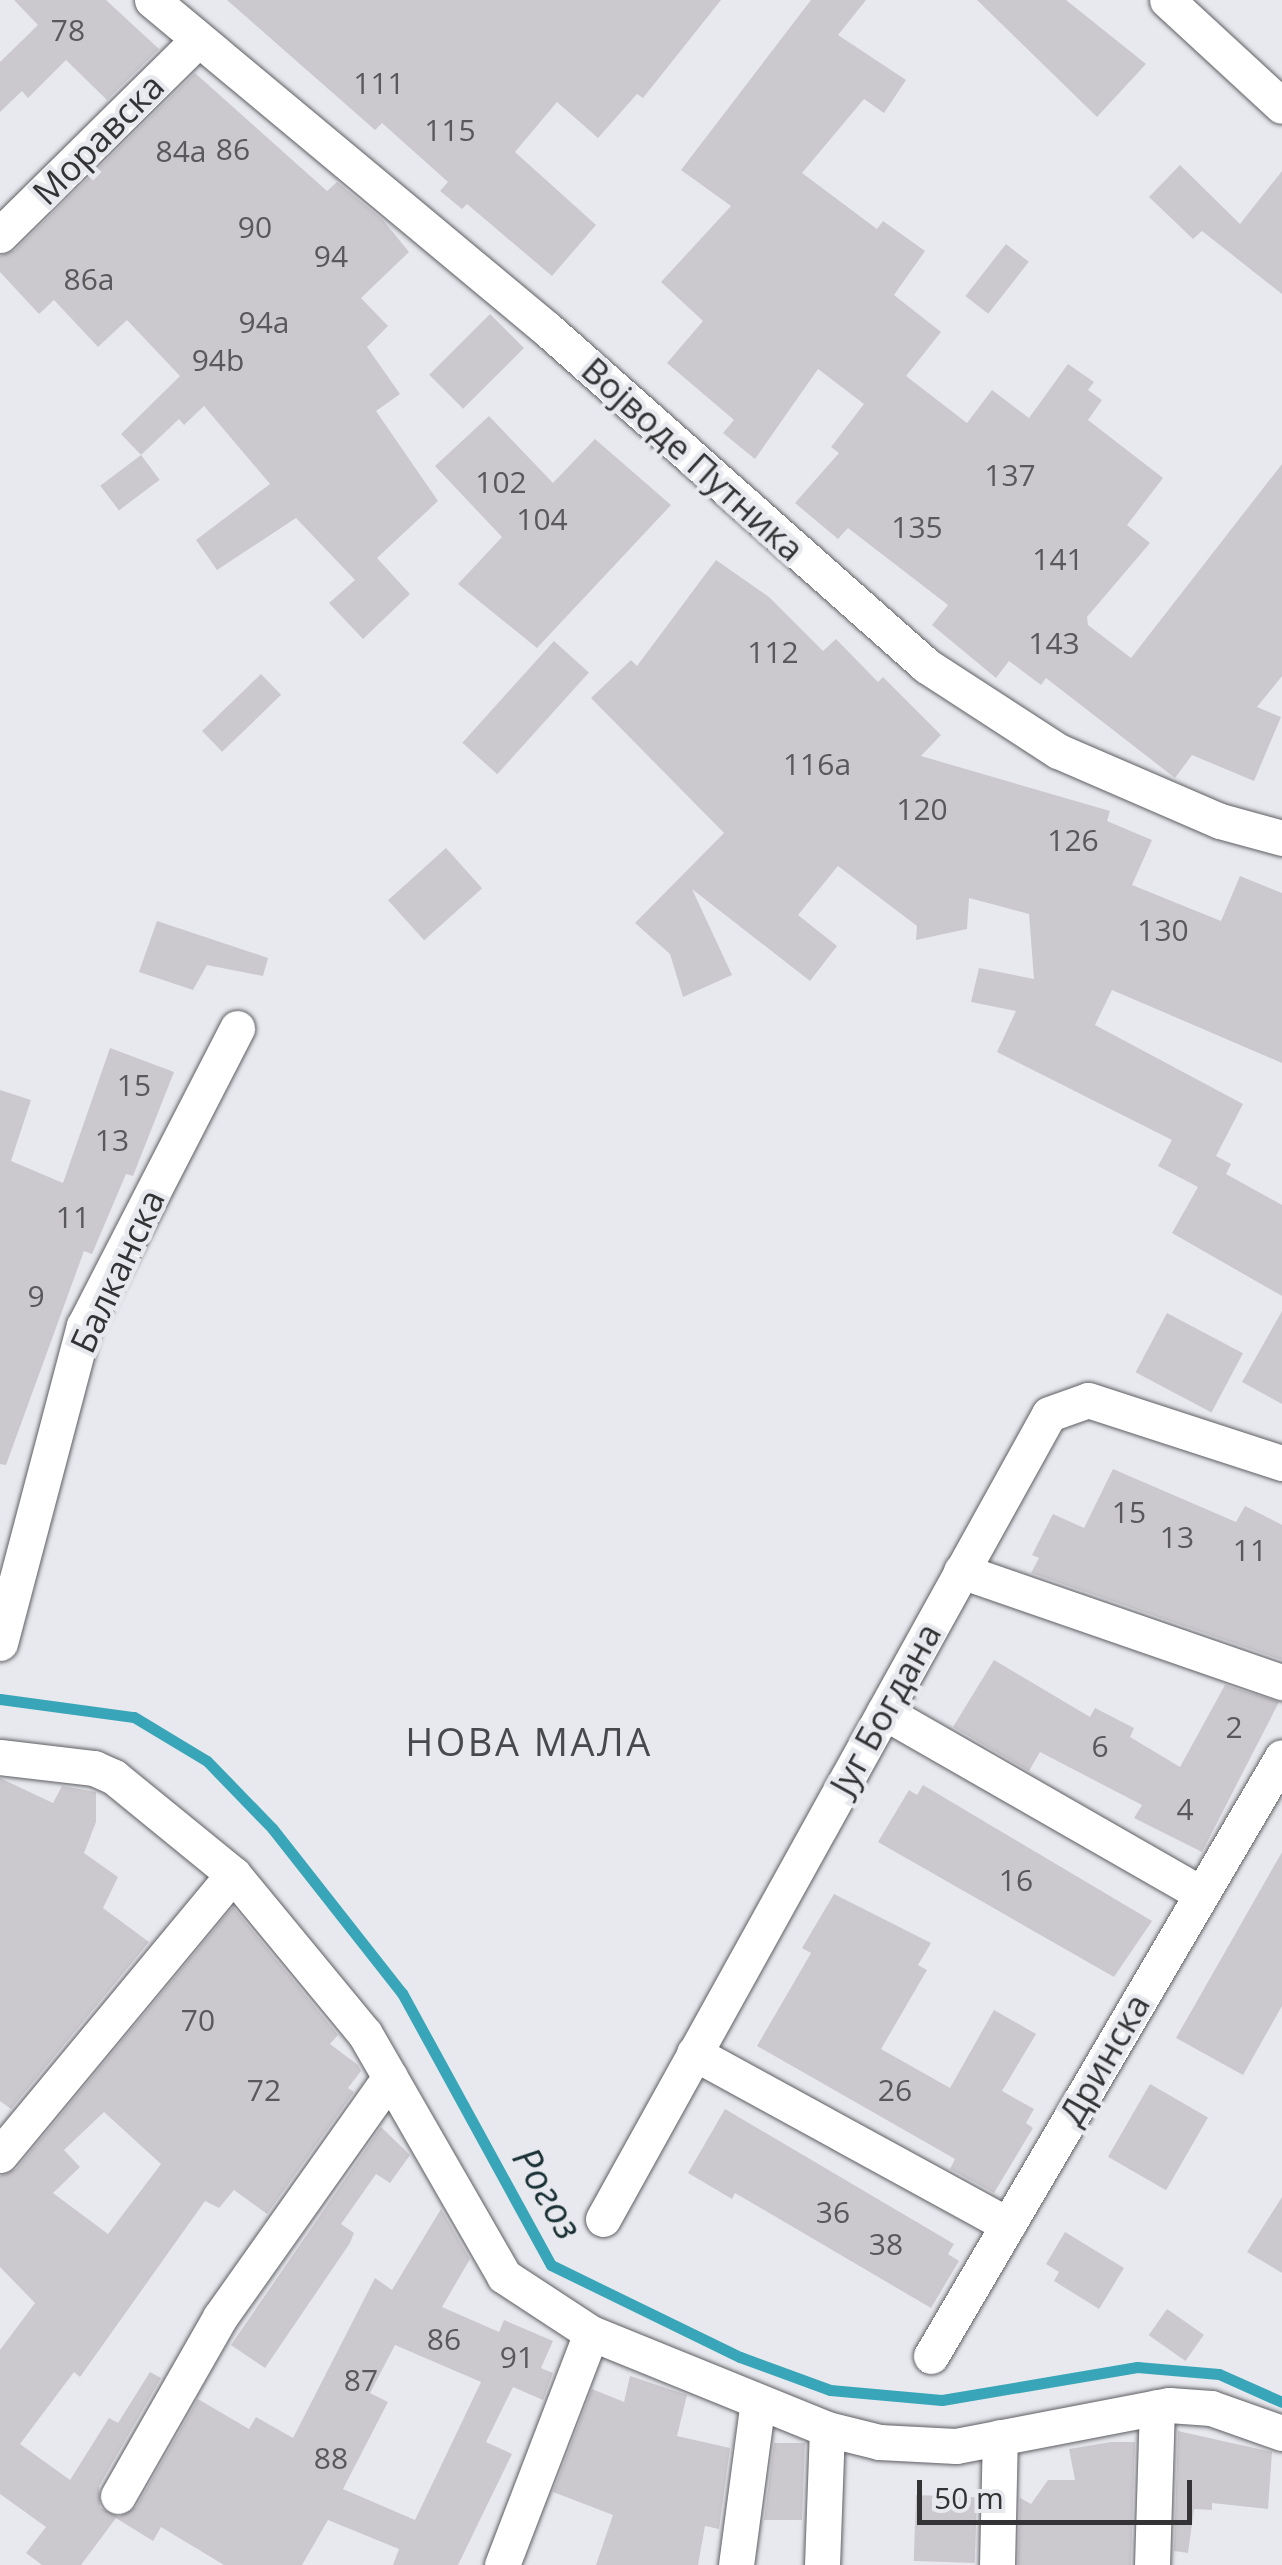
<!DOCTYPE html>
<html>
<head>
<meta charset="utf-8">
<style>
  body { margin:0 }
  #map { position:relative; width:1282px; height:2565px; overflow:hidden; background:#e8e9ee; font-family:"Open Sans",sans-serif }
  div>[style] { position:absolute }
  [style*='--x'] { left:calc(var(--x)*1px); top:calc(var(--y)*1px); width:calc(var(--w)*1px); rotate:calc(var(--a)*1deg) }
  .stream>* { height:11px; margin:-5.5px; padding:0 5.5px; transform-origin:5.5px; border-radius:5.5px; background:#38a6b8 }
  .building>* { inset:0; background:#ccc9ce; transform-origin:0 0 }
  .roads { filter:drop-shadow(0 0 2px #5e5f64) drop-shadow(0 0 2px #5e5f64) }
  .minor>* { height:35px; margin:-17.5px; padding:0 17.5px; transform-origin:17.5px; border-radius:17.5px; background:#fff }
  span { translate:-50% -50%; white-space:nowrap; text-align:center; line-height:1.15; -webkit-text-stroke:9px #e8e9ee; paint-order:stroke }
  .number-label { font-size:30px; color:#59585b }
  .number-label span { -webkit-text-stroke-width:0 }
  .street-label { font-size:35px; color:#333335 }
  .neighbourhood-label { font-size:38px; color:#48494d; letter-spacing:2.5px }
  .water-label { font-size:38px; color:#183034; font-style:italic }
  .scale { position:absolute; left:917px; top:2480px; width:275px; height:45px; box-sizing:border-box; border:5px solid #333335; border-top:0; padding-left:12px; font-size:30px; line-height:35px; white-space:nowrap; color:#333335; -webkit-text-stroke:8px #e8e9ee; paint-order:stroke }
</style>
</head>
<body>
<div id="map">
  <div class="stream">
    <div style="--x:0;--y:1699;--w:135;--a:7.7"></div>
    <div style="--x:134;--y:1717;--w:85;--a:31.1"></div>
    <div style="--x:207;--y:1761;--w:93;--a:45.9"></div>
    <div style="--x:272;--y:1828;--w:210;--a:51.8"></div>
    <div style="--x:402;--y:1993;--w:310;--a:61.3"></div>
    <div style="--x:551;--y:2265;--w:210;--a:26"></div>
    <div style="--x:740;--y:2357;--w:96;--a:20.1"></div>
    <div style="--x:830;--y:2390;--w:112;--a:5.1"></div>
    <div style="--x:942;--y:2400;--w:198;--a:-9.6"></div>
    <div style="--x:1137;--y:2367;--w:82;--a:4.9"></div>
    <div style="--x:1219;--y:2374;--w:69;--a:24"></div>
  </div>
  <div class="building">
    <div style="clip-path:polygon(14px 0,106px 0,159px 49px,107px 100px,66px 60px,28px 98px,22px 91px,0 112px,0 62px,38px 25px)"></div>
    <div style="clip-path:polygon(227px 0,721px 0,643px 98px,637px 94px,598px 138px,557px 102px,515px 152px,596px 225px,552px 276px,467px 204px,462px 209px,440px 191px,448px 182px,382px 123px,375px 130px)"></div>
    <div style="clip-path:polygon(811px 0,866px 0,838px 35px,906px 80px,884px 113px,864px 99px,802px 173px,877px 229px,883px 221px,925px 251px,894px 295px,941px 332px,906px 376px,967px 423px,992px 390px,1029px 418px,1068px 364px,1094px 382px,1088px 390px,1102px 400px,1088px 420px,1163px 478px,1127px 525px,1150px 543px,1087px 617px,1088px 625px,1131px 658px,1282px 464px,1282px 676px,1257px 707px,1281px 717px,1254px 781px,1192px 755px,1175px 778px,1046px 678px,1041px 685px,1009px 661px,996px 678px,932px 625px,948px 605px,848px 528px,838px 539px,795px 503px,839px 453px,831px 447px,864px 404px,818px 369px,755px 459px,723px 433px,734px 420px,667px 363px,703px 321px,661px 282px,731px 206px,681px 170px)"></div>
    <div style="clip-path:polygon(977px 0,1066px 0,1146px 64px,1097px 117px)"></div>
    <div style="clip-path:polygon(195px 73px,327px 191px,337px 182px,383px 220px,409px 252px,361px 298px,388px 326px,367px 347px,400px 394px,376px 411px,438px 501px,377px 558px,410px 594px,363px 639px,329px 603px,355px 580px,296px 518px,217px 570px,196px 540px,270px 484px,204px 406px,184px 425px,179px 419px,141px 455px,121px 434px,180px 376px,127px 320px,98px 347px,54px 300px,39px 314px,0 272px,0 256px,15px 250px)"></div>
    <div style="clip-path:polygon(1180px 165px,1240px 224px,1282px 171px,1282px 294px,1202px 231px,1193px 239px,1149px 197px)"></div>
    <div style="left:1006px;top:244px;width:29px;height:66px;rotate:38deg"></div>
    <div style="left:490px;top:314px;width:48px;height:86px;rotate:45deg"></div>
    <div style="clip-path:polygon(489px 416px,553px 483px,595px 439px,671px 505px,537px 648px,458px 584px,502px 537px,435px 466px)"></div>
    <div style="left:141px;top:455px;width:31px;height:51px;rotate:53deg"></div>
    <div style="clip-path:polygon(716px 560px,769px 597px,823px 651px,836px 639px,878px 682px,883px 677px,941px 735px,921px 756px,1110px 811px,1107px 821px,1152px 840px,1132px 885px,1221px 921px,1240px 876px,1282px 893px,1282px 1063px,1112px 990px,1095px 1025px,1243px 1104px,1216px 1156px,1231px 1164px,1226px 1174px,1282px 1205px,1282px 1296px,1172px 1233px,1198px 1187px,1158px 1166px,1172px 1140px,997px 1052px,1016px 1011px,971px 1002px,979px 968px,1034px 979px,1029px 914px,969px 898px,967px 929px,916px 940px,917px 926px,838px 866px,798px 915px,837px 946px,810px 981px,692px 889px,732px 975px,683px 997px,670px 954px,635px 923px,724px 833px,591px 698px,631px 660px,637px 666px)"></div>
    <div style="left:554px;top:641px;width:47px;height:137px;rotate:42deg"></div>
    <div style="left:261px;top:674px;width:29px;height:82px;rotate:46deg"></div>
    <div style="left:446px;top:848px;width:54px;height:78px;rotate:48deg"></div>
    <div style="clip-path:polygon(157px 921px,268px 958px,263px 976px,207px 965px,193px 990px,139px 972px)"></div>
    <div style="clip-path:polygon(110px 1048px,174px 1072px,133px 1176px,126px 1174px,92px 1254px,84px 1251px,6px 1465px,0 1464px,0 1090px,31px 1100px,11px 1161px,63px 1183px)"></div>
    <div style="clip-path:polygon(1282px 1311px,1282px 1404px,1242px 1382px)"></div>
    <div style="left:1167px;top:1313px;width:86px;height:67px;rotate:28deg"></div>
    <div style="clip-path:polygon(1113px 1469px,1236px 1522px,1245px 1506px,1282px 1525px,1282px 1660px,1031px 1573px,1039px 1558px,1032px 1555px,1053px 1514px,1084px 1528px)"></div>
    <div style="clip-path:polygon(994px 1660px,1090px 1717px,1095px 1708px,1134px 1728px,1130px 1737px,1180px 1767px,1225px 1685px,1279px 1702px,1202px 1852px,1134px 1818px,1142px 1805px,1040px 1752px,1029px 1771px,953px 1727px)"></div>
    <div style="clip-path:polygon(0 1778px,53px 1803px,62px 1786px,96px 1792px,96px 1822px,84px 1853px,118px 1877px,103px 1908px,149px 1942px,11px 2109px,0 2101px)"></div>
    <div style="clip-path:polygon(923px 1785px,1152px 1921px,1114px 1977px,878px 1842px,909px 1790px,917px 1795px)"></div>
    <div style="clip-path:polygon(1282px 1852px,1282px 2006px,1243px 2075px,1176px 2038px)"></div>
    <div style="clip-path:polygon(834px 1894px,931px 1943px,918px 1965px,927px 1970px,881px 2049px,950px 2088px,994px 2010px,1036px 2034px,1002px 2091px,1034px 2109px,1026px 2123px,1033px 2128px,994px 2193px,950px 2169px,955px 2159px,757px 2046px,811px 1953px,802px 1948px)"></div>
    <div style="clip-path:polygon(evenodd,233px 1907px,338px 2035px,330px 2044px,358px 2065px,361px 2071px,348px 2088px,354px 2092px,267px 2214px,234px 2190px,219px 2208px,205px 2201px,80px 2377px,74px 2372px,20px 2444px,70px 2480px,109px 2418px,118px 2423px,150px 2372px,161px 2378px,99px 2486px,100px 2508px,119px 2517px,136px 2507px,198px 2399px,249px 2429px,256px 2417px,293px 2438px,375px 2278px,392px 2290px,441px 2209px,470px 2259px,442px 2307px,499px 2332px,504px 2320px,553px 2341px,541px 2368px,553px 2373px,543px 2400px,513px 2387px,486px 2442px,512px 2454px,458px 2565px,393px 2565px,399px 2549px,328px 2520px,302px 2565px,224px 2565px,161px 2527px,153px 2541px,116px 2518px,81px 2565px,42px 2565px,26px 2553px,46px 2527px,0 2494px,0 2350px,35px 2303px,0 2267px,0 2176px,16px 2169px,233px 1907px,104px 2112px,161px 2164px,108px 2234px,53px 2193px,80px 2167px,64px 2150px,104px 2112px,233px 1907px,395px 2345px,481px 2382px,415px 2520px,343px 2489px,388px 2402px,370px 2393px,395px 2345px)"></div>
    <div style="left:1150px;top:2084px;width:67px;height:84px;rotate:30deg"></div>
    <div style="clip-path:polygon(725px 2109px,954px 2244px,948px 2254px,959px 2261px,931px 2308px,735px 2193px,732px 2199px,688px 2173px)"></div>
    <div style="clip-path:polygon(381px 2127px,410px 2155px,390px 2183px,376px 2174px,341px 2224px,354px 2233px,350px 2243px,265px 2368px,231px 2345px)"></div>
    <div style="clip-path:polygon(1282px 2197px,1282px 2273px,1247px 2252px)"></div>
    <div style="clip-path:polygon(1065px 2232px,1124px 2268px,1099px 2309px,1054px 2281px,1059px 2272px,1046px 2264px)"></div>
    <div style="left:1167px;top:2309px;width:45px;height:32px;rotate:35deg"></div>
    <div style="clip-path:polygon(630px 2376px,687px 2395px,677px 2436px,730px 2448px,719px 2529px,705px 2526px,698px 2565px,596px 2565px,613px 2515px,553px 2492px,592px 2389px,624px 2402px)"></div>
    <div style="clip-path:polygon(1178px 2431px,1272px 2452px,1268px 2509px,1212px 2503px,1212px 2510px,1194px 2509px,1188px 2553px,1174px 2551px)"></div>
    <div style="clip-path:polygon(1111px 2442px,1135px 2442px,1131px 2565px,1018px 2565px,1020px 2498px,1031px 2504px,1048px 2480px,1075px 2480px,1069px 2449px)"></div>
    <div style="clip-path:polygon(774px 2443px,805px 2443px,802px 2520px,764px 2520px)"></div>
    <div style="left:916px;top:2495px;width:61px;height:66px;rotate:2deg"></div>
  </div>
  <div class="roads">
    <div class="minor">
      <div style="--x:152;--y:0;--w:514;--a:39.79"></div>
      <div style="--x:547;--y:329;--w:508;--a:41.57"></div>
      <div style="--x:927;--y:666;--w:156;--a:33"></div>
      <div style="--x:1058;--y:751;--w:176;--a:23.4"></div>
      <div style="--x:1220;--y:821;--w:64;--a:15.3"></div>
      <div style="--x:1167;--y:0;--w:156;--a:42.7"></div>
      <div style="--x:0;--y:235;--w:275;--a:-44.6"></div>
      <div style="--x:961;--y:1571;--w:340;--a:19.1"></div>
      <div style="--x:0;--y:1643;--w:328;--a:-75.2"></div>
      <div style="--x:84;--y:1326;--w:335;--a:-62.8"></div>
      <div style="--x:884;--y:1712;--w:364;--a:29.8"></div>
      <div style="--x:0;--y:1757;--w:95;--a:6.7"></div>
      <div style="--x:94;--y:1768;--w:22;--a:24"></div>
      <div style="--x:114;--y:1777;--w:154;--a:39.2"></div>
      <div style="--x:233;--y:1874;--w:207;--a:50.5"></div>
      <div style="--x:365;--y:2034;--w:279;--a:60.1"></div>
      <div style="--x:504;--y:2276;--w:104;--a:33.2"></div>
      <div style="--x:591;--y:2333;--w:255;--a:22.1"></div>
      <div style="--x:827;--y:2429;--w:54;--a:14"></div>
      <div style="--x:879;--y:2442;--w:77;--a:3"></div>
      <div style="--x:956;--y:2446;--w:217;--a:-10.9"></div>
      <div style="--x:1169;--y:2405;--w:42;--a:4.1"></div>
      <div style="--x:1211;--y:2408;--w:75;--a:19.4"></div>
      <div style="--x:694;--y:2053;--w:358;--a:28.7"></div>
      <div style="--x:0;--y:2155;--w:365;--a:-50.3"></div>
      <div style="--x:603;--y:2219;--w:920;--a:-61.01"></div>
      <div style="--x:1049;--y:1414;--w:41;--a:-19.7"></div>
      <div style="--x:1088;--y:1400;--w:204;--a:18"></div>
      <div style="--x:931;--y:2356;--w:694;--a:-59.63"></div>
      <div style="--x:118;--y:2496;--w:206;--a:-60.3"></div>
      <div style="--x:220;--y:2317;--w:294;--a:-54.7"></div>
      <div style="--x:502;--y:2565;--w:248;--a:-69"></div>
      <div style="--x:736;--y:2565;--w:165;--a:-82.4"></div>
      <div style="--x:822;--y:2565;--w:136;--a:-87.9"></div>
      <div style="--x:997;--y:2565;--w:128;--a:-88.7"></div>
      <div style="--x:1152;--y:2565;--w:158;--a:-88.2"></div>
    </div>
  </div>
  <div class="number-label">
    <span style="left:68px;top:30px">78</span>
    <span style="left:379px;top:83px">111</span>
    <span style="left:450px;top:130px">115</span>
    <span style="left:233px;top:149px">86</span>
    <span style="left:181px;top:151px">84a</span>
    <span style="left:255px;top:227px">90</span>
    <span style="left:331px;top:256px">94</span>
    <span style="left:89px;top:279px">86a</span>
    <span style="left:264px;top:322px">94a</span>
    <span style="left:218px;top:360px">94b</span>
    <span style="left:1010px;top:475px">137</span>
    <span style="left:501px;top:482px">102</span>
    <span style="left:542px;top:519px">104</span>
    <span style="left:917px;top:527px">135</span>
    <span style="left:1058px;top:559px">141</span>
    <span style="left:1054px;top:643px">143</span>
    <span style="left:773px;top:652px">112</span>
    <span style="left:817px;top:764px">116a</span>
    <span style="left:922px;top:809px">120</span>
    <span style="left:1073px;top:840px">126</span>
    <span style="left:1163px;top:930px">130</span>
    <span style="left:134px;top:1085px">15</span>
    <span style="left:112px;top:1140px">13</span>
    <span style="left:73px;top:1217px">11</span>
    <span style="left:36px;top:1296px">9</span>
    <span style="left:1129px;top:1512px">15</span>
    <span style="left:1177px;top:1537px">13</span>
    <span style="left:1250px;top:1550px">11</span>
    <span style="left:1234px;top:1727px">2</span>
    <span style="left:1100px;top:1746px">6</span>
    <span style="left:1185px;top:1809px">4</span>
    <span style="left:1016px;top:1880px">16</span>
    <span style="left:198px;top:2020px">70</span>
    <span style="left:264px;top:2090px">72</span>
    <span style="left:895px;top:2090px">26</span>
    <span style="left:833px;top:2212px">36</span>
    <span style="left:886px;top:2244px">38</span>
    <span style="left:444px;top:2339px">86</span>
    <span style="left:517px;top:2357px">91</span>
    <span style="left:361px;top:2380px">87</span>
    <span style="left:331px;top:2458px">88</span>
  </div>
  <div class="street-label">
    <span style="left:98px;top:139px;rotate:-45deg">Моравска</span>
    <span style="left:693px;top:459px;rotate:42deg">Војводе Путника</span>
    <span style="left:117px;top:1271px;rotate:-65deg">Балканска</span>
    <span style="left:885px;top:1709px;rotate:-61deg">Југ Богдана</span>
    <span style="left:1104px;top:2059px;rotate:-60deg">Дринска</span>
  </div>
  <div class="neighbourhood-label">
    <span style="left:529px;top:1742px">НОВА МАЛА</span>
  </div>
  <div class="water-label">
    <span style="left:548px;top:2193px;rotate:60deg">Рогоз</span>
  </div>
  <div class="scale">50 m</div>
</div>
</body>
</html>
